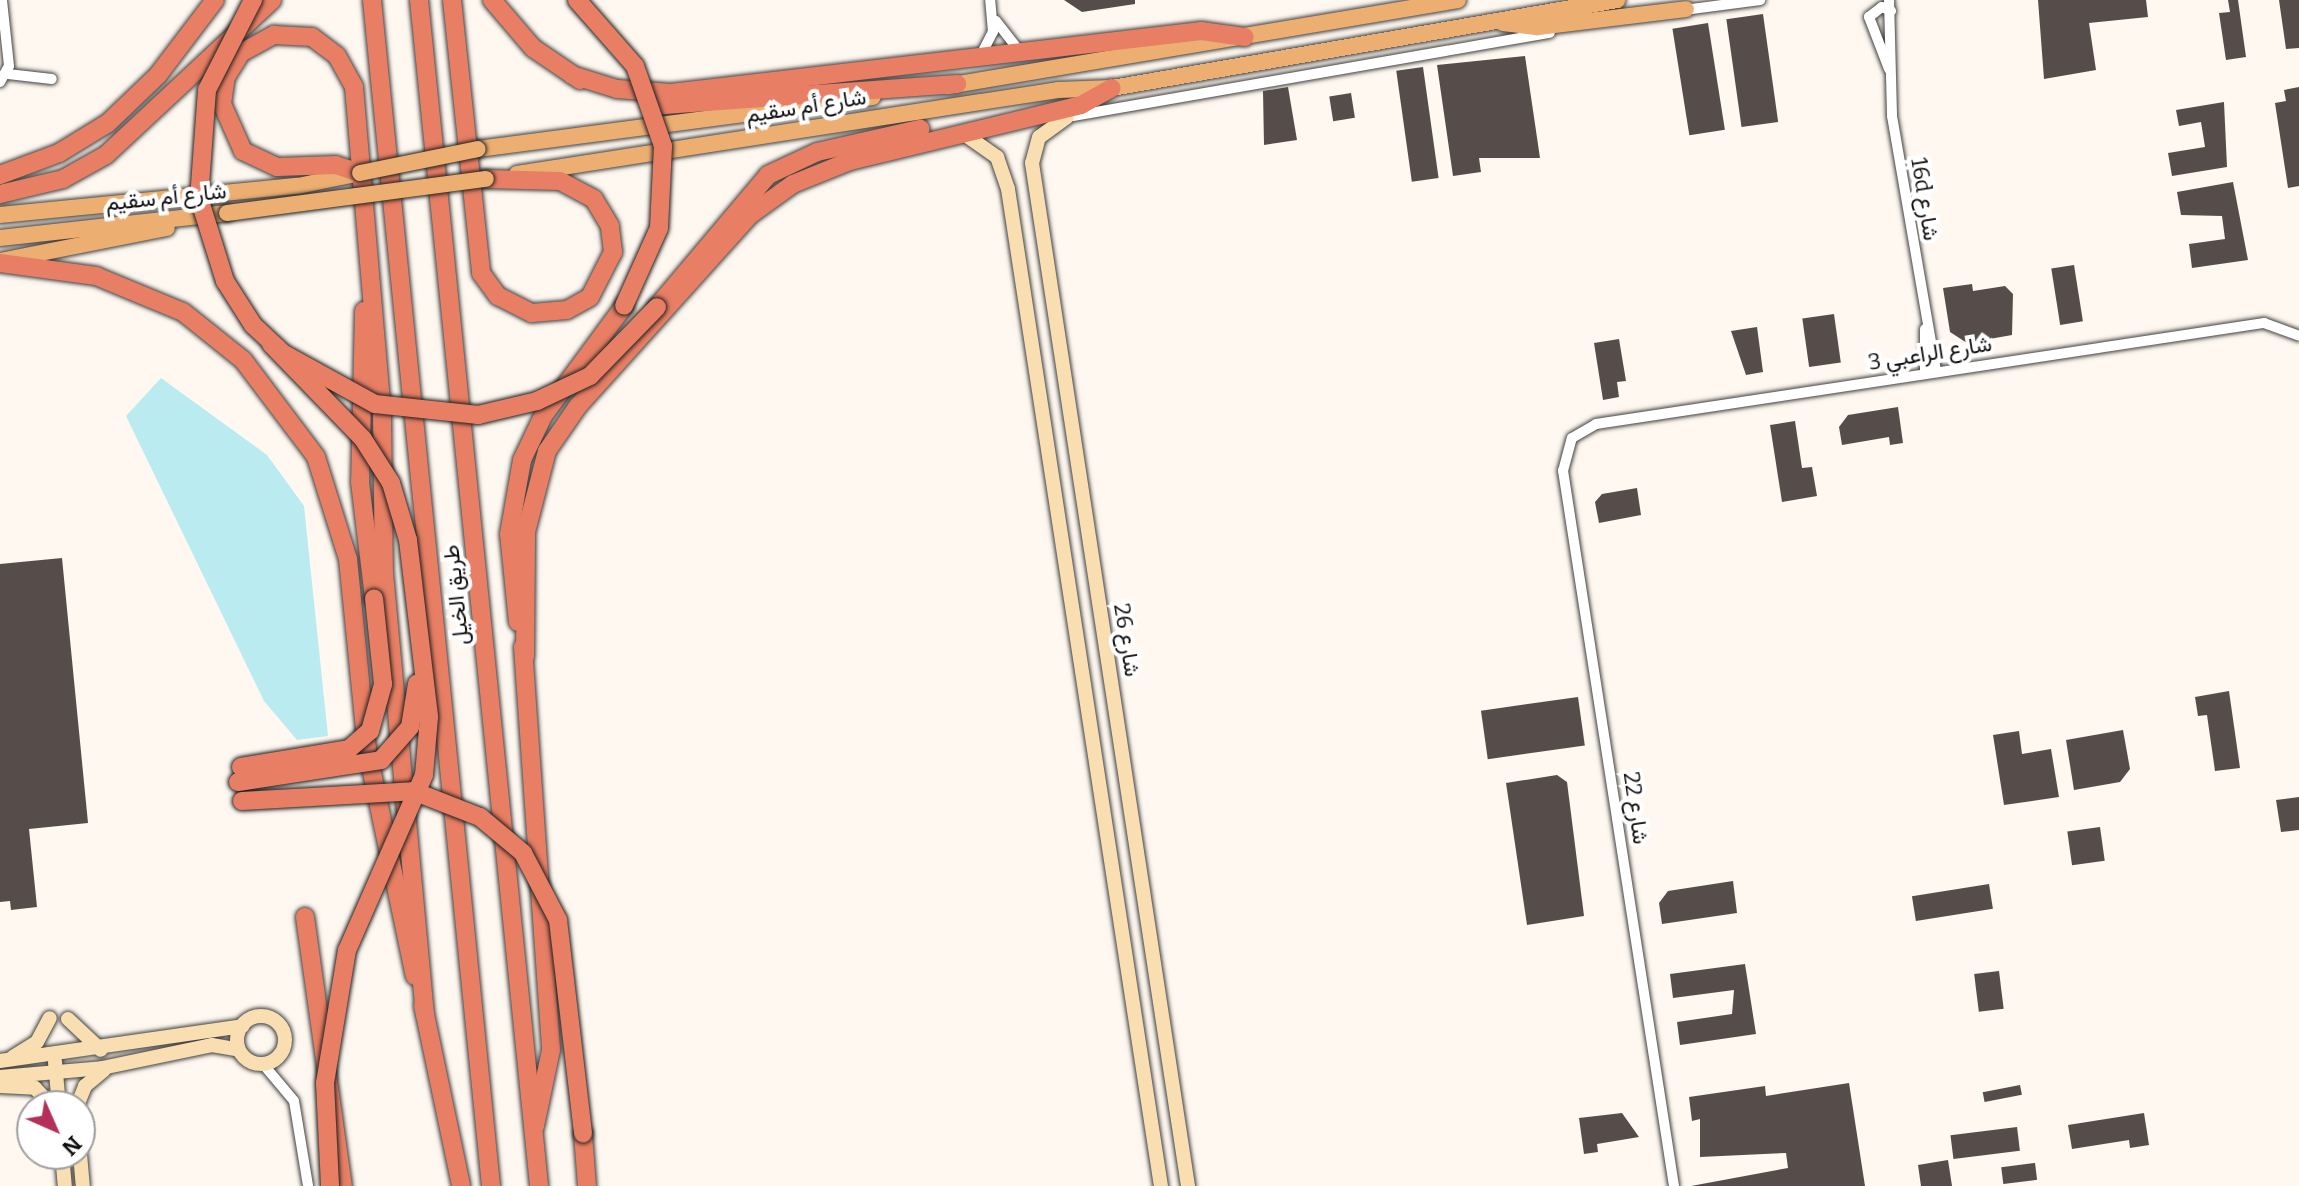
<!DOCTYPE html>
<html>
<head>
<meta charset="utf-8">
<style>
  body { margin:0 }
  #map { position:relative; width:2299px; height:1186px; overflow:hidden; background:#fef8f0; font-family:Bitter,Vazirmatn,serif }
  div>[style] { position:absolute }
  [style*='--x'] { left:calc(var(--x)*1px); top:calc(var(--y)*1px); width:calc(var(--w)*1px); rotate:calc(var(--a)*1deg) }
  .water>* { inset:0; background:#b9ebf1 }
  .building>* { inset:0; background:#564d4b; transform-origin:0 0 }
  .roads { filter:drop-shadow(0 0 2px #414141) drop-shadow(0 0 2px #414141) }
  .minor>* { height:10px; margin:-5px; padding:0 5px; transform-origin:5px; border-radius:5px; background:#fff }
  .secondary>* { height:14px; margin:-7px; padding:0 7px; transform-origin:7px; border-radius:7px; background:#f8deb1 }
  .secondary>.ring { margin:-7px; padding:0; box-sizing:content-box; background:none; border:14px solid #f8deb1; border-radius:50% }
  .primary>* { height:16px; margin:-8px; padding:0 8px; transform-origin:8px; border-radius:8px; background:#edaf71 }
  .motorway>* { height:18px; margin:-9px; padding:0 9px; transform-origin:9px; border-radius:9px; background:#e87e64 }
  .bridges { filter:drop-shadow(0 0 2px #1f1f1f) drop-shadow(0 0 2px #1f1f1f) }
  .primary-bridge>* { height:16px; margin:-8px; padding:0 8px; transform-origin:8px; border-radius:8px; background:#edaf71 }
  .motorway-bridge>* { height:18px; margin:-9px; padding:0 9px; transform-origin:9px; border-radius:9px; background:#e87e64 }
  span { translate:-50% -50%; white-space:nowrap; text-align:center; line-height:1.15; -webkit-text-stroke:8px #fff; paint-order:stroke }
  .street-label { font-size:22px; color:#0e0e0e }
  .north { position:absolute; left:16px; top:1090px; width:80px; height:80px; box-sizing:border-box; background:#fff; border:2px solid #9f9f9f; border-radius:50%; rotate:135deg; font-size:22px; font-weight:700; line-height:32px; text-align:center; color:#0e0e0e }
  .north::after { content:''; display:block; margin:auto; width:28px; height:36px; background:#b33159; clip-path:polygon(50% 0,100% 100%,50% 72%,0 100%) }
</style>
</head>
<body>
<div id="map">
  <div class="water">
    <div style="clip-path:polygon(161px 378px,267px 455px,304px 506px,328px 736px,297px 740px,264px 701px,126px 416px)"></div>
  </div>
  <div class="building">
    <div style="clip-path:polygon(1064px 0,1135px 0,1135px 4px,1082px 12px)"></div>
    <div style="clip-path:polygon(2038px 0,2146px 0,2148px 17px,2089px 23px,2096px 70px,2044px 79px)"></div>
    <div style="clip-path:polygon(2228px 0,2238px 0,2246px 57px,2226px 60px,2219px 13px,2230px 12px)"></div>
    <div style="clip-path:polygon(2279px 0,2299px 0,2299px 48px,2286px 49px)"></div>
    <div style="left:1763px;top:14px;width:109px;height:37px;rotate:82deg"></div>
    <div style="left:1708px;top:23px;width:108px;height:36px;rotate:81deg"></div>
    <div style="clip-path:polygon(1525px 56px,1540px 158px,1479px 158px,1481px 172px,1453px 176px,1437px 65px)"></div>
    <div style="left:1423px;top:67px;width:112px;height:27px;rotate:82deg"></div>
    <div style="clip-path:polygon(1288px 87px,1297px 140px,1264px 145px,1263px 91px)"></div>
    <div style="clip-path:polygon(2299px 87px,2299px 186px,2288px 188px,2275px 103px,2286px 101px,2284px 90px)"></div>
    <div style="left:1351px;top:93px;width:25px;height:22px;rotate:81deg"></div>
    <div style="clip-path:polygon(2224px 102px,2227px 167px,2172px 176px,2168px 153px,2205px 147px,2201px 122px,2179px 126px,2176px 110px)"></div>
    <div style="clip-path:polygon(2233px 182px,2248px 260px,2192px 268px,2189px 244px,2225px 239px,2222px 216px,2181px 215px,2177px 192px)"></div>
    <div style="left:2074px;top:265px;width:57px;height:23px;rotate:81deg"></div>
    <div style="clip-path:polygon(1972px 284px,1973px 291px,2005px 286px,2013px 294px,2012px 335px,1967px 343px,1950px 332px,1943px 288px)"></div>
    <div style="left:1834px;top:314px;width:49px;height:32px;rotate:82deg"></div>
    <div style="clip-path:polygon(1757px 327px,1763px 372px,1746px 375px,1731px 331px)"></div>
    <div style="clip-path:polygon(1619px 339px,1626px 381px,1617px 382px,1619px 397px,1603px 400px,1594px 343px)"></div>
    <div style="clip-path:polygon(1898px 407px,1903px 443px,1890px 445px,1889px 437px,1842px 445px,1839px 427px,1848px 415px)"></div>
    <div style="clip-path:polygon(1795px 421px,1802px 468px,1812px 467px,1817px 496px,1782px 502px,1770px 425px)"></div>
    <div style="clip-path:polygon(1637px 488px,1641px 515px,1599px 523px,1595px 502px,1602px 494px)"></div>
    <div style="clip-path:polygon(62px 558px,88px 823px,29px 829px,37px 907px,11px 910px,10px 901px,0 902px,0 564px)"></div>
    <div style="clip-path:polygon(2229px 691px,2240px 768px,2215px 771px,2207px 715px,2198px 716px,2195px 697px)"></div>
    <div style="left:1578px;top:697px;width:49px;height:98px;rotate:82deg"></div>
    <div style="clip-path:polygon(2123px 730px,2130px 769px,2120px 782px,2074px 790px,2066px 740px)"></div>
    <div style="clip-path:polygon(2019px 731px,2022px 754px,2051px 749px,2059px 797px,2004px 805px,1993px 735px)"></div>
    <div style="clip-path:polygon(1557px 775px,1567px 782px,1584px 916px,1527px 925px,1506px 783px)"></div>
    <div style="clip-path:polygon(2299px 797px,2299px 830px,2281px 832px,2276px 800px)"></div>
    <div style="left:2100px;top:827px;width:34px;height:33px;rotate:82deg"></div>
    <div style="clip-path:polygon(1733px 881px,1737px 913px,1662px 924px,1659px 903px,1668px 891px)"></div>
    <div style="left:1989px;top:884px;width:25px;height:78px;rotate:81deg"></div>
    <div style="clip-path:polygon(1745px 964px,1756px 1034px,1680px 1045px,1677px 1022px,1732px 1014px,1734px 990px,1673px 998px,1670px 974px)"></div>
    <div style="left:1999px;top:971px;width:38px;height:25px;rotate:83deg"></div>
    <div style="clip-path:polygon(1849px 1083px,1865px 1186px,1691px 1186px,1788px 1168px,1786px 1153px,1700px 1157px,1700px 1119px,1692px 1121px,1689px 1097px,1765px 1086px,1766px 1096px)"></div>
    <div style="left:2020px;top:1085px;width:10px;height:38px;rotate:79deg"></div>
    <div style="clip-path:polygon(1622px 1113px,1639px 1137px,1597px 1144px,1598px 1152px,1584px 1154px,1579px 1118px)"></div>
    <div style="clip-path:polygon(2144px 1113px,2149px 1145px,2130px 1148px,2129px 1140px,2072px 1149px,2068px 1125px)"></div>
    <div style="left:2017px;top:1127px;width:24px;height:67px;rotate:83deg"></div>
    <div style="clip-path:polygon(1948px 1160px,1952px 1186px,1921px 1186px,1918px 1165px)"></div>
    <div style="left:2035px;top:1163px;width:17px;height:34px;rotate:83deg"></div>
  </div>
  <div class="roads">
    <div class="minor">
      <div style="--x:1889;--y:0;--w:116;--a:88.5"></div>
      <div style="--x:1892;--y:116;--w:260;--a:80.2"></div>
      <div style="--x:1684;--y:10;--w:77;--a:-7.5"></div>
      <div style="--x:996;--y:21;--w:39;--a:52"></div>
      <div style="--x:980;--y:57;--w:28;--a:-63"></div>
      <div style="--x:993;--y:32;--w:32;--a:-95"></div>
      <div style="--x:1889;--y:69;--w:56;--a:-111"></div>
      <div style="--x:1869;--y:17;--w:16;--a:-38"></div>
      <div style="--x:1882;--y:7;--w:10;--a:24"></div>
      <div style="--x:8;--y:74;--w:44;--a:6.5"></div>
      <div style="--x:0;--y:82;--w:18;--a:-61"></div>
      <div style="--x:9;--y:66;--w:66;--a:-96.1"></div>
      <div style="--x:1073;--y:116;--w:484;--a:-9.9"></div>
      <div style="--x:1925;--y:329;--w:45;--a:90"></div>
      <div style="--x:263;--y:1064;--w:48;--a:50"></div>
      <div style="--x:294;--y:1101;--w:86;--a:80.6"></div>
      <div style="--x:1674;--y:1186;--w:724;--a:-98.82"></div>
      <div style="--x:1563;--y:471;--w:34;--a:-75"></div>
      <div style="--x:1572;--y:438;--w:28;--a:-30"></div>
      <div style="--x:1596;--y:424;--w:676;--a:-8.6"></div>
      <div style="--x:2264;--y:323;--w:37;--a:20"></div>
    </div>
    <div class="secondary">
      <div style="--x:1067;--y:117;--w:34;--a:144"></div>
      <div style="--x:1039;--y:137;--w:27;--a:105"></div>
      <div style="--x:1032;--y:163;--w:1035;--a:81.33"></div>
      <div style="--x:967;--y:136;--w:37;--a:35"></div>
      <div style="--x:997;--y:157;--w:34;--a:71"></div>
      <div style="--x:1008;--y:189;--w:1009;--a:81.28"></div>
      <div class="ring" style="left:237px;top:1016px;width:34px;height:34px"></div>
      <div style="--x:68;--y:1019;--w:45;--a:43.2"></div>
      <div style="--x:13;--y:1057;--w:28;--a:-32"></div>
      <div style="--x:37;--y:1042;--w:27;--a:-62"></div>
      <div style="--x:0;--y:1061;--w:245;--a:-8.2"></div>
      <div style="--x:55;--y:1062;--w:44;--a:84.8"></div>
      <div style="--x:0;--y:1077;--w:102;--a:-5"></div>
      <div style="--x:102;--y:1068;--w:112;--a:-11.8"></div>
      <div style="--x:212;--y:1045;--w:27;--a:10"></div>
      <div style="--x:0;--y:1086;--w:35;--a:3"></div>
      <div style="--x:35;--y:1088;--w:25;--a:47"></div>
      <div style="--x:77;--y:1106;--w:22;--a:-68"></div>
      <div style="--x:85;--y:1086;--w:25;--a:-40"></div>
      <div style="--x:62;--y:1154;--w:32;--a:85"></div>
      <div style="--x:80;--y:1154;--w:32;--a:85"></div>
    </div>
    <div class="primary">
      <div style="--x:1503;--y:23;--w:35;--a:7"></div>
      <div style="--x:1538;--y:27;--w:149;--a:-6.9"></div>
      <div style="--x:947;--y:86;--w:518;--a:-9.55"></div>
      <div style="--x:478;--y:149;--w:398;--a:-7.5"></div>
      <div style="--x:517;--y:174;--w:547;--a:-8.83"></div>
      <div style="--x:1058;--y:90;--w:54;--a:-2.1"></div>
      <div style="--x:1112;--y:88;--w:513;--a:-9.88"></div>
      <div style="--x:0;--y:215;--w:299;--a:-5.6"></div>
      <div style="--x:298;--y:186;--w:63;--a:-11.8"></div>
      <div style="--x:0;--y:238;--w:228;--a:-6.3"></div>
      <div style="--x:0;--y:261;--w:170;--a:-11.2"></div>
    </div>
    <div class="motorway">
      <div style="--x:372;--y:0;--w:1192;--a:84.27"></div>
      <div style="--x:419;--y:0;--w:1192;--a:84.22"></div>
      <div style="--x:452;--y:0;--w:275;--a:83.9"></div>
      <div style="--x:481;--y:273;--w:29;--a:54"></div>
      <div style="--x:498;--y:296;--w:38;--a:27"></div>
      <div style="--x:532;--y:313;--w:35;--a:-5"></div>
      <div style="--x:567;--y:310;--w:26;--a:-29"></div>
      <div style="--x:590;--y:297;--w:51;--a:-62.9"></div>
      <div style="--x:613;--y:252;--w:26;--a:-97"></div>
      <div style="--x:610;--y:226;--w:31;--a:-121"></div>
      <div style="--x:594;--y:199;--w:38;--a:-152"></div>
      <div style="--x:560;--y:181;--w:74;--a:-178.5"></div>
      <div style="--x:492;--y:0;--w:63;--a:49.5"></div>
      <div style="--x:533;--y:48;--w:57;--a:34.2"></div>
      <div style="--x:572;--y:75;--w:47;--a:17.3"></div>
      <div style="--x:617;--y:89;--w:54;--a:4.2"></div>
      <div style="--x:671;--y:93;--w:534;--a:-6.67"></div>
      <div style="--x:1201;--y:31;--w:44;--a:7.8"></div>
      <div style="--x:664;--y:105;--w:294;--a:-4.1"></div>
      <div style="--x:360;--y:173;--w:25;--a:-162"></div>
      <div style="--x:336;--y:165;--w:59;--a:178.1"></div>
      <div style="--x:277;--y:167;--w:38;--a:-155"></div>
      <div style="--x:243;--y:151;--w:51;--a:-114.1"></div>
      <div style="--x:222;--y:104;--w:27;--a:-82"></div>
      <div style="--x:226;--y:77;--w:28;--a:-58"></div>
      <div style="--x:241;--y:53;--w:38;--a:-29"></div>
      <div style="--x:274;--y:35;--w:38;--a:3"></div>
      <div style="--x:312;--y:37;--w:31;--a:37"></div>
      <div style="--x:337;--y:56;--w:35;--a:61"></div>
      <div style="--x:354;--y:87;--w:328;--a:85.1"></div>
      <div style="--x:382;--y:414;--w:159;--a:89.3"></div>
      <div style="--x:384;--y:573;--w:444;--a:84.7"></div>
      <div style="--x:0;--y:175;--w:63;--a:-20.4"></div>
      <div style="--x:59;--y:153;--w:57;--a:-31.5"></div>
      <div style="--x:108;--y:123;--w:69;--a:-43.8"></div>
      <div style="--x:158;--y:75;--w:94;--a:-52.8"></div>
      <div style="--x:0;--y:194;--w:65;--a:-13.4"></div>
      <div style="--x:63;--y:179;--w:49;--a:-29.2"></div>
      <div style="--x:106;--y:155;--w:227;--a:-43"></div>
      <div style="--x:0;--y:263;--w:97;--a:7.7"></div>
      <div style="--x:96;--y:276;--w:94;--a:22.5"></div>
      <div style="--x:183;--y:312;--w:77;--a:38.7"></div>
      <div style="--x:243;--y:360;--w:121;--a:53"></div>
      <div style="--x:316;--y:457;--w:107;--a:72.6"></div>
      <div style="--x:348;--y:559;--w:191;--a:84.3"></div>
      <div style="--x:367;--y:749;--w:232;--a:78.1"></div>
      <div style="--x:657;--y:307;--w:172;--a:-49.9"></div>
      <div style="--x:768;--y:175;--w:54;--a:-25.1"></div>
      <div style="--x:817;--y:152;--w:106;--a:-12.6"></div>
      <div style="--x:364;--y:311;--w:171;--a:91.3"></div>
      <div style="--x:360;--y:482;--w:117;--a:83.1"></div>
      <div style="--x:518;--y:622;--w:88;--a:-95.8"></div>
      <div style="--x:509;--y:534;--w:75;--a:-80"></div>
      <div style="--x:522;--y:460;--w:49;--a:-64.5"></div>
      <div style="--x:543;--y:416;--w:137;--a:-53.6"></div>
      <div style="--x:523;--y:647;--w:404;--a:86"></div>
      <div style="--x:551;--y:1050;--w:78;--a:101.9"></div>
      <div style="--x:525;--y:657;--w:125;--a:-89.5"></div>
      <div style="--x:526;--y:532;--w:84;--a:-75.5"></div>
      <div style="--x:547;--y:451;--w:55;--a:-55.4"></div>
      <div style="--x:578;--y:406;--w:257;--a:-48"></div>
      <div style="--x:750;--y:215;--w:53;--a:-35.8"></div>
      <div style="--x:793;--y:184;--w:61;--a:-22"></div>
      <div style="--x:850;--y:161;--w:238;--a:-13.6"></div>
      <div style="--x:1081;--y:105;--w:35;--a:-29"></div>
      <div style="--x:305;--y:917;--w:272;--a:82"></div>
      <div style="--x:423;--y:1005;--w:185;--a:78.1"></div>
      <div style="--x:583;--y:1134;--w:52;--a:85.6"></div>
    </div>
  </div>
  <div class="bridges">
    <div class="primary-bridge">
      <div style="--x:360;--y:173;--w:120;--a:-11.5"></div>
      <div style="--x:227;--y:213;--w:261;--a:-7.5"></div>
    </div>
    <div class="motorway-bridge">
      <div style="--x:253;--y:0;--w:101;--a:117.1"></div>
      <div style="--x:207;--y:90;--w:108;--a:94.2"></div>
      <div style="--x:199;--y:198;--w:87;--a:72.6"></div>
      <div style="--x:225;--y:281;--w:52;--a:57.5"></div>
      <div style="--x:253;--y:325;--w:42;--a:43.1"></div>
      <div style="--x:284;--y:354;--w:104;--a:28.8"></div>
      <div style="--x:375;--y:404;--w:104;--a:6.1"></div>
      <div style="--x:478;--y:415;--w:61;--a:-13.3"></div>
      <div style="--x:537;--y:401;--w:59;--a:-25.3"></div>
      <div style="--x:590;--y:376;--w:96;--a:-45.8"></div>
      <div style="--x:577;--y:0;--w:88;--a:48.7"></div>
      <div style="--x:635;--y:66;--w:85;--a:70.7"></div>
      <div style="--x:663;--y:146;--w:82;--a:92.8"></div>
      <div style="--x:659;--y:228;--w:85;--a:114.2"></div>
      <div style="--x:271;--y:344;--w:132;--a:45.9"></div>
      <div style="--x:363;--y:439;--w:52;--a:57.5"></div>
      <div style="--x:391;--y:483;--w:59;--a:73.4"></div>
      <div style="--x:408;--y:540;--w:178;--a:83.2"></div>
      <div style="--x:429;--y:717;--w:58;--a:94.9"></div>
      <div style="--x:424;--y:775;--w:191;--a:113.7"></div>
      <div style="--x:347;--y:950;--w:135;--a:99.4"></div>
      <div style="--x:325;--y:1083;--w:103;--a:87.2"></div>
      <div style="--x:241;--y:767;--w:109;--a:-9.5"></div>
      <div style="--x:349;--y:749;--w:28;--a:-41"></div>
      <div style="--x:370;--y:731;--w:49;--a:-74.5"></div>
      <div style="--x:383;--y:684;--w:86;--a:-96"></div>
      <div style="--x:238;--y:782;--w:145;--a:-8.7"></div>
      <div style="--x:381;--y:760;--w:44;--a:-48.7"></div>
      <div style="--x:410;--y:727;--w:44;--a:-80.8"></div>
      <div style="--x:242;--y:801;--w:171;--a:-3.3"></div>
      <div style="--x:413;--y:791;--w:72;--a:21.2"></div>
      <div style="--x:480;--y:817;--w:56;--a:39.9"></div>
      <div style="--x:523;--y:853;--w:76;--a:62.4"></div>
      <div style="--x:558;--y:920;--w:215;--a:83.3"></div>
    </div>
  </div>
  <div class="street-label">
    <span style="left:806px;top:106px;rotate:-9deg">شارع أم سقيم</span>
    <span style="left:166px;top:197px;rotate:-6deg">شارع أم سقيم</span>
    <span style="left:1925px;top:199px;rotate:81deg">16d شارع</span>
    <span style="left:1930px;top:353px;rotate:-9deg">شارع الراعبي 3</span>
    <span style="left:456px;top:595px;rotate:-96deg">طريق الخيل</span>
    <span style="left:1127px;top:640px;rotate:81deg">شارع 26</span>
    <span style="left:1636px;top:808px;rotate:82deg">شارع 22</span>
  </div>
  <div class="north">N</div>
</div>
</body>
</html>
